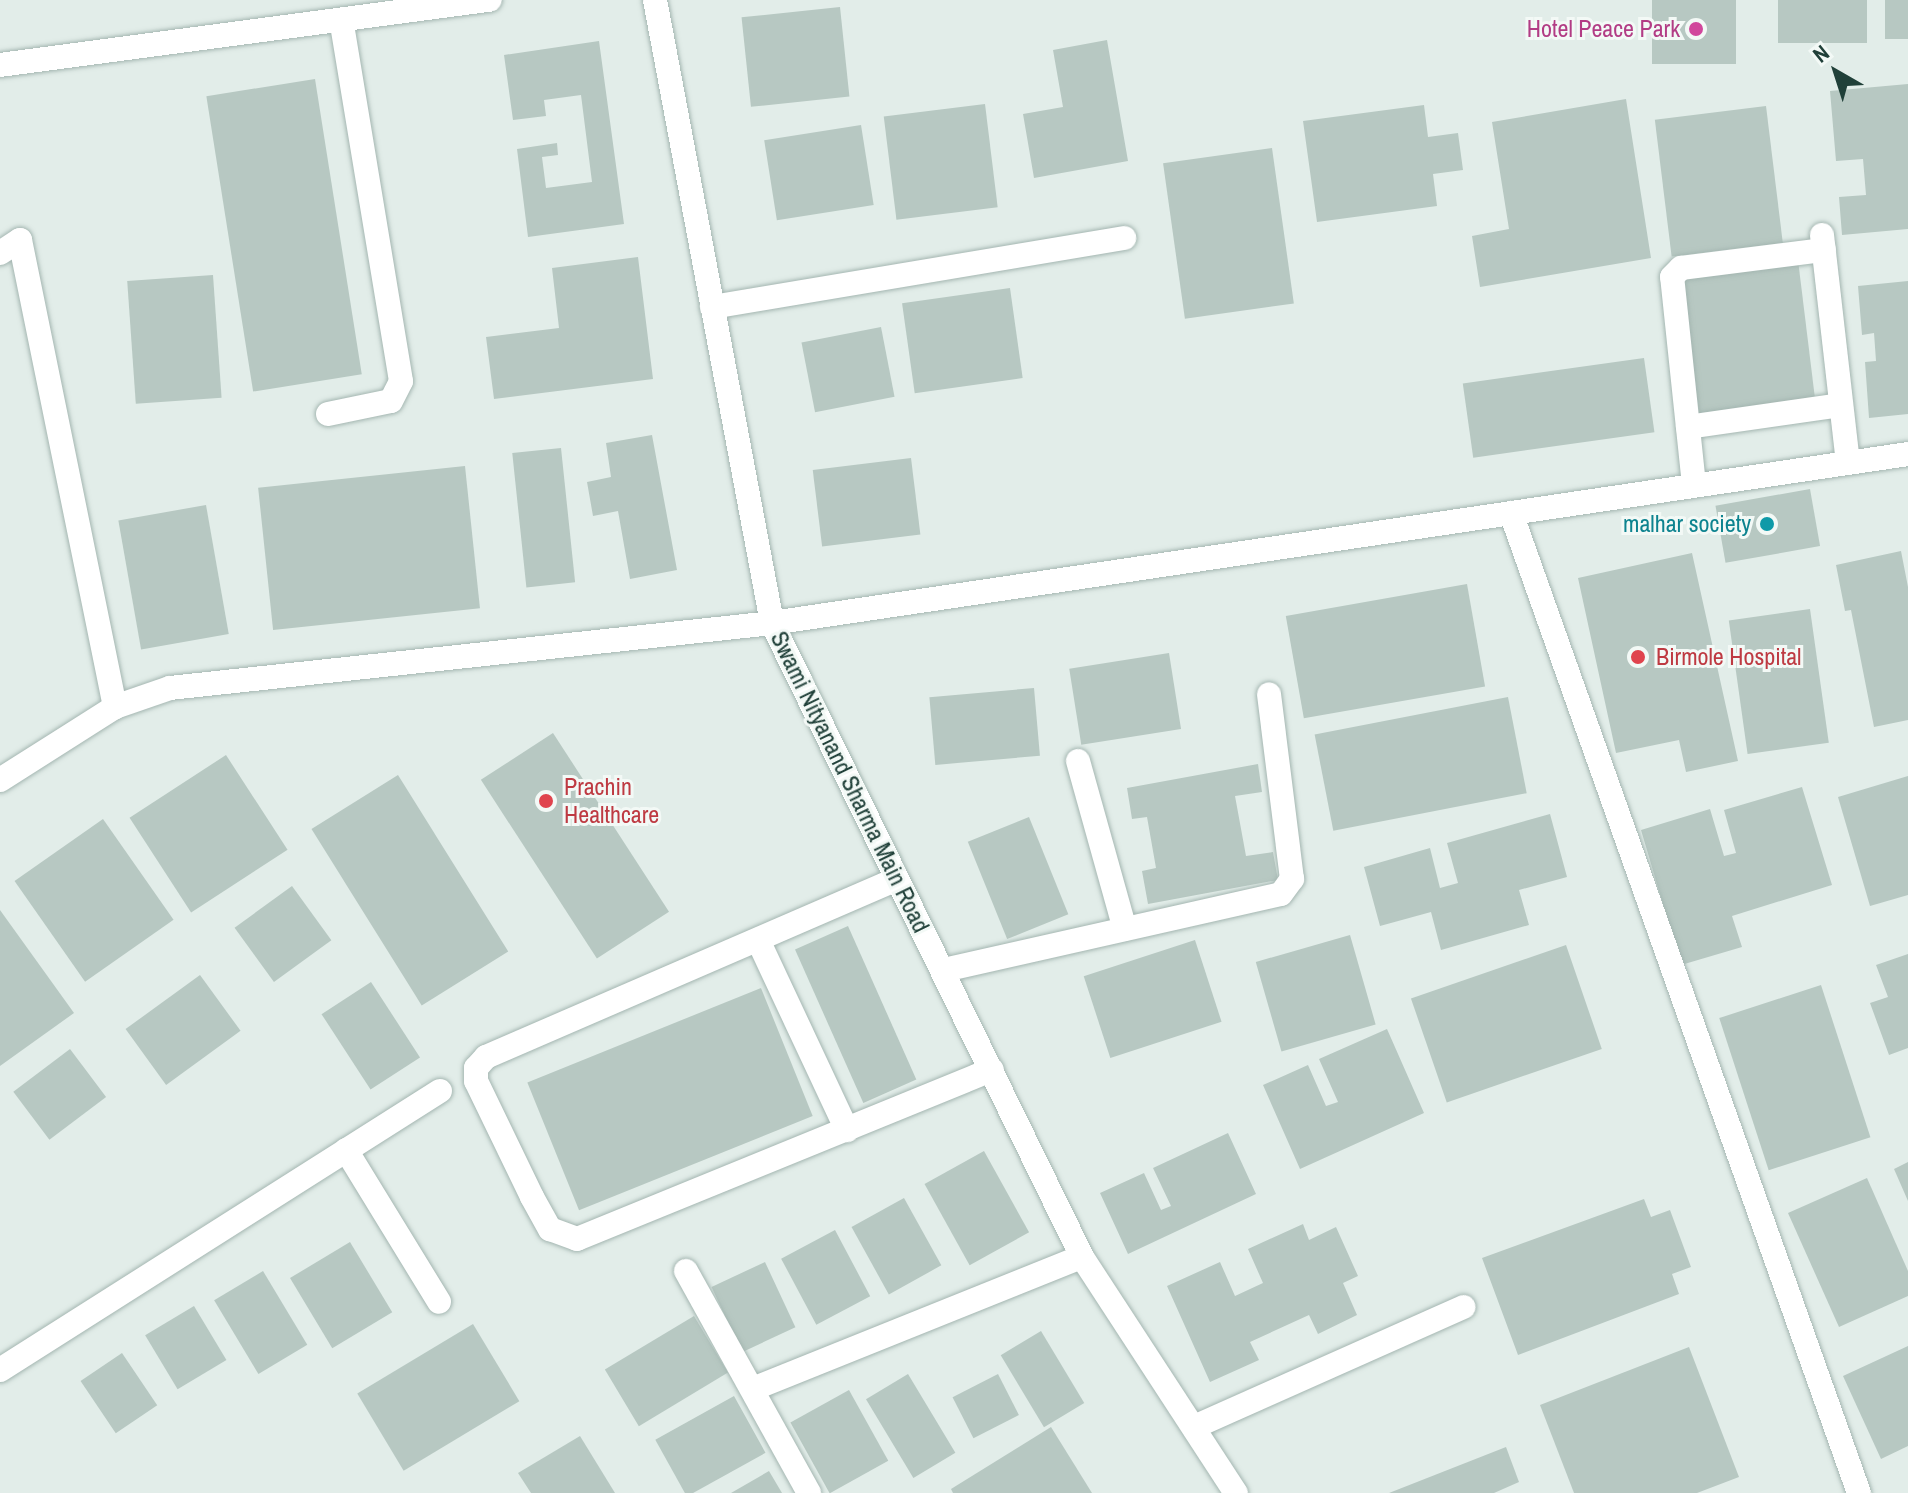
<!DOCTYPE html>
<html>
<head>
<meta charset="utf-8">
<style>
  body { margin:0 }
  #map { position:relative; width:1908px; height:1493px; overflow:hidden; background:#e2ede9; font-family:"Archivo Narrow",sans-serif }
  div>[style] { position:absolute }
  [style*='--x'] { left:calc(var(--x)*1px); top:calc(var(--y)*1px); width:calc(var(--w)*1px); rotate:calc(var(--a)*1deg) }
  .building>* { inset:0; background:#b7c8c2; transform-origin:0 0 }
  .roads { filter:drop-shadow(0 0 2px #a4b6b1) drop-shadow(0 0 2px #a4b6b1) }
  .service>* { height:24px; margin:-12px; padding:0 12px; transform-origin:12px; border-radius:12px; background:#fff }
  .minor>* { height:24px; margin:-12px; padding:0 12px; transform-origin:12px; border-radius:12px; background:#fff }
  .tertiary>* { height:24px; margin:-12px; padding:0 12px; transform-origin:12px; border-radius:12px; background:#fff }
  .dots>* { width:22px; height:22px; translate:-50% -50%; box-sizing:border-box; border:4px solid #f3f9f6; border-radius:50% }
  span { translate:-50% -50%; white-space:nowrap; text-align:center; line-height:1.15; -webkit-text-stroke:6px #f3f9f6; paint-order:stroke }
  .hotel-label { font-size:24px; color:#b23c85 }
  .right { translate:-100% -50%; text-align:right }
  .culture-label { font-size:24px; color:#0d838f }
  .health-label { font-size:24px; color:#be3a42 }
  .left { translate:0 -50%; text-align:left }
  .street-label { font-size:24px; color:#204039 }
  .north { position:absolute; left:1796px; top:32px; width:80px; height:80px; -webkit-text-stroke:6px #f3f9f6; paint-order:stroke; rotate:321deg; font-size:22px; font-weight:700; line-height:32px; text-align:center; color:#204039 }
  .north::after { content:''; display:block; margin:auto; width:28px; height:36px; background:#204039; clip-path:polygon(50% 0,100% 100%,50% 72%,0 100%) }
</style>
</head>
<body>
<div id="map">
  <div class="building">
    <div style="left:1652px;top:0;width:84px;height:64px"></div>
    <div style="left:1778px;top:0;width:89px;height:43px"></div>
    <div style="left:1885px;top:0;width:23px;height:39px"></div>
    <div style="left:840px;top:7px;width:90px;height:99px;rotate:84deg"></div>
    <div style="clip-path:polygon(1107px 40px,1128px 161px,1034px 178px,1023px 114px,1063px 107px,1053px 50px)"></div>
    <div style="clip-path:polygon(599px 41px,624px 224px,528px 237px,517px 149px,557px 143px,558px 155px,542px 157px,546px 188px,592px 182px,581px 95px,544px 100px,546px 116px,513px 120px,504px 55px)"></div>
    <div style="left:315px;top:79px;width:299px;height:110px;rotate:81deg"></div>
    <div style="clip-path:polygon(1908px 84px,1908px 229px,1842px 235px,1839px 197px,1866px 195px,1863px 159px,1836px 161px,1830px 91px)"></div>
    <div style="clip-path:polygon(1626px 99px,1651px 258px,1480px 287px,1472px 236px,1509px 229px,1492px 122px)"></div>
    <div style="left:985px;top:104px;width:104px;height:102px;rotate:83deg"></div>
    <div style="clip-path:polygon(1424px 105px,1428px 137px,1458px 133px,1463px 170px,1433px 174px,1437px 206px,1317px 222px,1303px 121px)"></div>
    <div style="left:1766px;top:106px;width:138px;height:112px;rotate:83deg"></div>
    <div style="left:861px;top:125px;width:81px;height:98px;rotate:81deg"></div>
    <div style="left:1272px;top:148px;width:157px;height:110px;rotate:82deg"></div>
    <div style="clip-path:polygon(638px 257px,653px 379px,494px 399px,486px 337px,559px 328px,552px 268px)"></div>
    <div style="left:1798px;top:260px;width:140px;height:117px;rotate:83deg"></div>
    <div style="left:213px;top:275px;width:123px;height:86px;rotate:86deg"></div>
    <div style="clip-path:polygon(1908px 281px,1908px 414px,1869px 418px,1865px 362px,1876px 361px,1874px 333px,1862px 335px,1858px 286px)"></div>
    <div style="left:1010px;top:288px;width:91px;height:109px;rotate:82deg"></div>
    <div style="left:881px;top:327px;width:71px;height:81px;rotate:79deg"></div>
    <div style="left:1644px;top:358px;width:75px;height:183px;rotate:82deg"></div>
    <div style="clip-path:polygon(652px 435px,677px 570px,630px 579px,618px 511px,593px 516px,587px 482px,611px 477px,606px 443px)"></div>
    <div style="left:561px;top:448px;width:135px;height:49px;rotate:84deg"></div>
    <div style="left:911px;top:458px;width:77px;height:99px;rotate:83deg"></div>
    <div style="left:465px;top:466px;width:143px;height:208px;rotate:84deg"></div>
    <div style="left:1810px;top:489px;width:58px;height:96px;rotate:80deg"></div>
    <div style="left:206px;top:505px;width:131px;height:89px;rotate:80deg"></div>
    <div style="clip-path:polygon(1901px 551px,1908px 587px,1908px 720px,1874px 727px,1851px 610px,1845px 611px,1836px 565px)"></div>
    <div style="clip-path:polygon(1692px 553px,1738px 761px,1686px 772px,1679px 740px,1616px 753px,1578px 578px)"></div>
    <div style="left:1467px;top:584px;width:104px;height:184px;rotate:80deg"></div>
    <div style="left:1810px;top:609px;width:135px;height:82px;rotate:82deg"></div>
    <div style="left:1169px;top:653px;width:77px;height:101px;rotate:81deg"></div>
    <div style="left:1034px;top:688px;width:68px;height:105px;rotate:85deg"></div>
    <div style="left:1508px;top:697px;width:98px;height:197px;rotate:79deg"></div>
    <div style="left:553px;top:733px;width:213px;height:86px;rotate:57deg"></div>
    <div style="left:226px;top:755px;width:113px;height:115px;rotate:57deg"></div>
    <div style="clip-path:polygon(1258px 764px,1262px 792px,1235px 796px,1246px 856px,1273px 852px,1278px 880px,1148px 904px,1142px 871px,1156px 868px,1147px 817px,1132px 819px,1127px 788px)"></div>
    <div style="left:398px;top:775px;width:208px;height:102px;rotate:58deg"></div>
    <div style="clip-path:polygon(1908px 776px,1908px 895px,1870px 906px,1838px 797px)"></div>
    <div style="clip-path:polygon(1802px 787px,1832px 885px,1732px 916px,1742px 947px,1681px 965px,1641px 830px,1710px 809px,1724px 856px,1736px 853px,1724px 810px)"></div>
    <div style="clip-path:polygon(1550px 814px,1567px 877px,1519px 890px,1529px 925px,1441px 950px,1431px 912px,1380px 926px,1364px 867px,1430px 848px,1440px 888px,1458px 883px,1447px 843px)"></div>
    <div style="left:1029px;top:817px;width:105px;height:66px;rotate:68deg"></div>
    <div style="left:103px;top:819px;width:123px;height:108px;rotate:55deg"></div>
    <div style="left:292px;top:886px;width:67px;height:71px;rotate:54deg"></div>
    <div style="clip-path:polygon(0 910px,74px 1013px,0 1066px)"></div>
    <div style="left:848px;top:926px;width:168px;height:58px;rotate:66deg"></div>
    <div style="left:1350px;top:935px;width:93px;height:98px;rotate:74deg"></div>
    <div style="left:1195px;top:940px;width:86px;height:117px;rotate:72deg"></div>
    <div style="left:1566px;top:945px;width:110px;height:164px;rotate:71deg"></div>
    <div style="clip-path:polygon(1908px 954px,1908px 1048px,1889px 1055px,1870px 1003px,1888px 997px,1876px 965px)"></div>
    <div style="left:200px;top:975px;width:69px;height:92px;rotate:54deg"></div>
    <div style="left:371px;top:982px;width:90px;height:59px;rotate:57deg"></div>
    <div style="left:1821px;top:985px;width:160px;height:107px;rotate:72deg"></div>
    <div style="left:761px;top:988px;width:138px;height:252px;rotate:68deg"></div>
    <div style="clip-path:polygon(1387px 1029px,1424px 1113px,1300px 1169px,1263px 1085px,1308px 1065px,1326px 1106px,1338px 1102px,1319px 1059px)"></div>
    <div style="left:70px;top:1049px;width:60px;height:71px;rotate:53deg"></div>
    <div style="clip-path:polygon(1228px 1133px,1256px 1194px,1128px 1254px,1100px 1193px,1144px 1173px,1161px 1210px,1171px 1206px,1153px 1168px)"></div>
    <div style="left:984px;top:1151px;width:93px;height:68px;rotate:61deg"></div>
    <div style="clip-path:polygon(1908px 1162px,1908px 1201px,1894px 1169px)"></div>
    <div style="clip-path:polygon(1867px 1178px,1908px 1271px,1908px 1296px,1839px 1327px,1788px 1213px)"></div>
    <div style="left:904px;top:1198px;width:77px;height:60px;rotate:61deg"></div>
    <div style="clip-path:polygon(1644px 1199px,1651px 1217px,1670px 1210px,1691px 1267px,1672px 1274px,1679px 1294px,1518px 1355px,1482px 1258px)"></div>
    <div style="clip-path:polygon(1303px 1224px,1309px 1240px,1336px 1227px,1358px 1276px,1343px 1283px,1357px 1315px,1318px 1334px,1309px 1315px,1250px 1342px,1259px 1360px,1210px 1382px,1167px 1286px,1220px 1262px,1235px 1296px,1263px 1283px,1248px 1249px)"></div>
    <div style="left:835px;top:1230px;width:75px;height:61px;rotate:62deg"></div>
    <div style="left:350px;top:1242px;width:82px;height:70px;rotate:59deg"></div>
    <div style="left:765px;top:1262px;width:72px;height:59px;rotate:65deg"></div>
    <div style="left:263px;top:1271px;width:86px;height:57px;rotate:59deg"></div>
    <div style="left:194px;top:1306px;width:63px;height:57px;rotate:59deg"></div>
    <div style="left:694px;top:1316px;width:66px;height:104px;rotate:59deg"></div>
    <div style="left:473px;top:1324px;width:90px;height:135px;rotate:59deg"></div>
    <div style="left:1041px;top:1331px;width:84px;height:47px;rotate:59deg"></div>
    <div style="clip-path:polygon(1908px 1346px,1908px 1446px,1881px 1459px,1843px 1376px)"></div>
    <div style="clip-path:polygon(1689px 1347px,1739px 1477px,1697px 1493px,1574px 1493px,1540px 1405px)"></div>
    <div style="left:122px;top:1353px;width:63px;height:50px;rotate:56deg"></div>
    <div style="left:908px;top:1374px;width:92px;height:49px;rotate:59deg"></div>
    <div style="left:998px;top:1374px;width:46px;height:51px;rotate:63deg"></div>
    <div style="left:849px;top:1390px;width:81px;height:67px;rotate:61deg"></div>
    <div style="left:734px;top:1396px;width:65px;height:90px;rotate:61deg"></div>
    <div style="clip-path:polygon(1051px 1427px,1092px 1493px,953px 1493px,951px 1489px)"></div>
    <div style="clip-path:polygon(580px 1436px,615px 1493px,531px 1493px,518px 1473px)"></div>
    <div style="clip-path:polygon(1506px 1447px,1519px 1482px,1494px 1493px,1389px 1493px)"></div>
    <div style="clip-path:polygon(769px 1471px,782px 1493px,731px 1493px)"></div>
  </div>
  <div class="roads">
    <div class="service">
      <div style="--x:328;--y:414;--w:64;--a:-11.7"></div>
      <div style="--x:391;--y:401;--w:22;--a:-63"></div>
      <div style="--x:401;--y:381;--w:366;--a:-99.4"></div>
    </div>
    <div class="minor">
      <div style="--x:1822;--y:235;--w:229;--a:83.5"></div>
      <div style="--x:0;--y:253;--w:24;--a:-33"></div>
      <div style="--x:20;--y:240;--w:477;--a:78.5"></div>
      <div style="--x:712;--y:307;--w:418;--a:-9.5"></div>
      <div style="--x:1688;--y:427;--w:154;--a:-8.2"></div>
      <div style="--x:1694;--y:485;--w:209;--a:-96"></div>
      <div style="--x:1672;--y:277;--w:13;--a:-45"></div>
      <div style="--x:1681;--y:268;--w:144;--a:-7.2"></div>
      <div style="--x:1511;--y:513;--w:1040;--a:70.45"></div>
      <div style="--x:1078;--y:761;--w:174;--a:74.4"></div>
      <div style="--x:0;--y:780;--w:136;--a:-32.4"></div>
      <div style="--x:115;--y:707;--w:58;--a:-19.1"></div>
      <div style="--x:170;--y:688;--w:605;--a:-6.16"></div>
      <div style="--x:772;--y:623;--w:1149;--a:-8.46"></div>
      <div style="--x:897;--y:879;--w:448;--a:156.6"></div>
      <div style="--x:486;--y:1057;--w:15;--a:132"></div>
      <div style="--x:476;--y:1068;--w:13;--a:90"></div>
      <div style="--x:476;--y:1081;--w:129;--a:64.2"></div>
      <div style="--x:532;--y:1197;--w:37;--a:61"></div>
      <div style="--x:550;--y:1229;--w:29;--a:20"></div>
      <div style="--x:577;--y:1239;--w:448;--a:-22.2"></div>
      <div style="--x:758;--y:940;--w:210;--a:64.9"></div>
      <div style="--x:944;--y:970;--w:345;--a:-12.7"></div>
      <div style="--x:1281;--y:894;--w:19;--a:-54"></div>
      <div style="--x:1292;--y:879;--w:186;--a:-97.1"></div>
      <div style="--x:346;--y:1150;--w:178;--a:58.5"></div>
      <div style="--x:686;--y:1271;--w:254;--a:61"></div>
      <div style="--x:0;--y:1370;--w:521;--a:-32.38"></div>
      <div style="--x:753;--y:1389;--w:354;--a:-21.9"></div>
      <div style="--x:1194;--y:1427;--w:295;--a:-24"></div>
    </div>
    <div class="tertiary">
      <div style="--x:655;--y:0;--w:634;--a:79.36"></div>
      <div style="--x:772;--y:623;--w:706;--a:63.94"></div>
      <div style="--x:1082;--y:1257;--w:282;--a:56.9"></div>
      <div style="--x:0;--y:65;--w:494;--a:-7.6"></div>
    </div>
  </div>
  <div class="dots">
    <div style="left:1696px;top:29px;background:#d1479c"></div>
    <div style="left:1767px;top:524px;background:#0f9aa8"></div>
    <div style="left:1638px;top:657px;background:#e0444e"></div>
    <div style="left:546px;top:801px;background:#e0444e"></div>
  </div>
  <div class="hotel-label">
    <span class="right" style="left:1680px;top:29px">Hotel Peace Park</span>
  </div>
  <div class="culture-label">
    <span class="right" style="left:1751px;top:524px">malhar society</span>
  </div>
  <div class="health-label">
    <span class="left" style="left:1656px;top:657px">Birmole Hospital</span>
    <span class="left" style="left:564px;top:801px">Prachin<br>Healthcare</span>
  </div>
  <div class="street-label">
    <span style="left:850px;top:782px;rotate:64deg">Swami Nityanand Sharma Main Road</span>
  </div>
  <div class="north">N</div>
</div>
</body>
</html>
